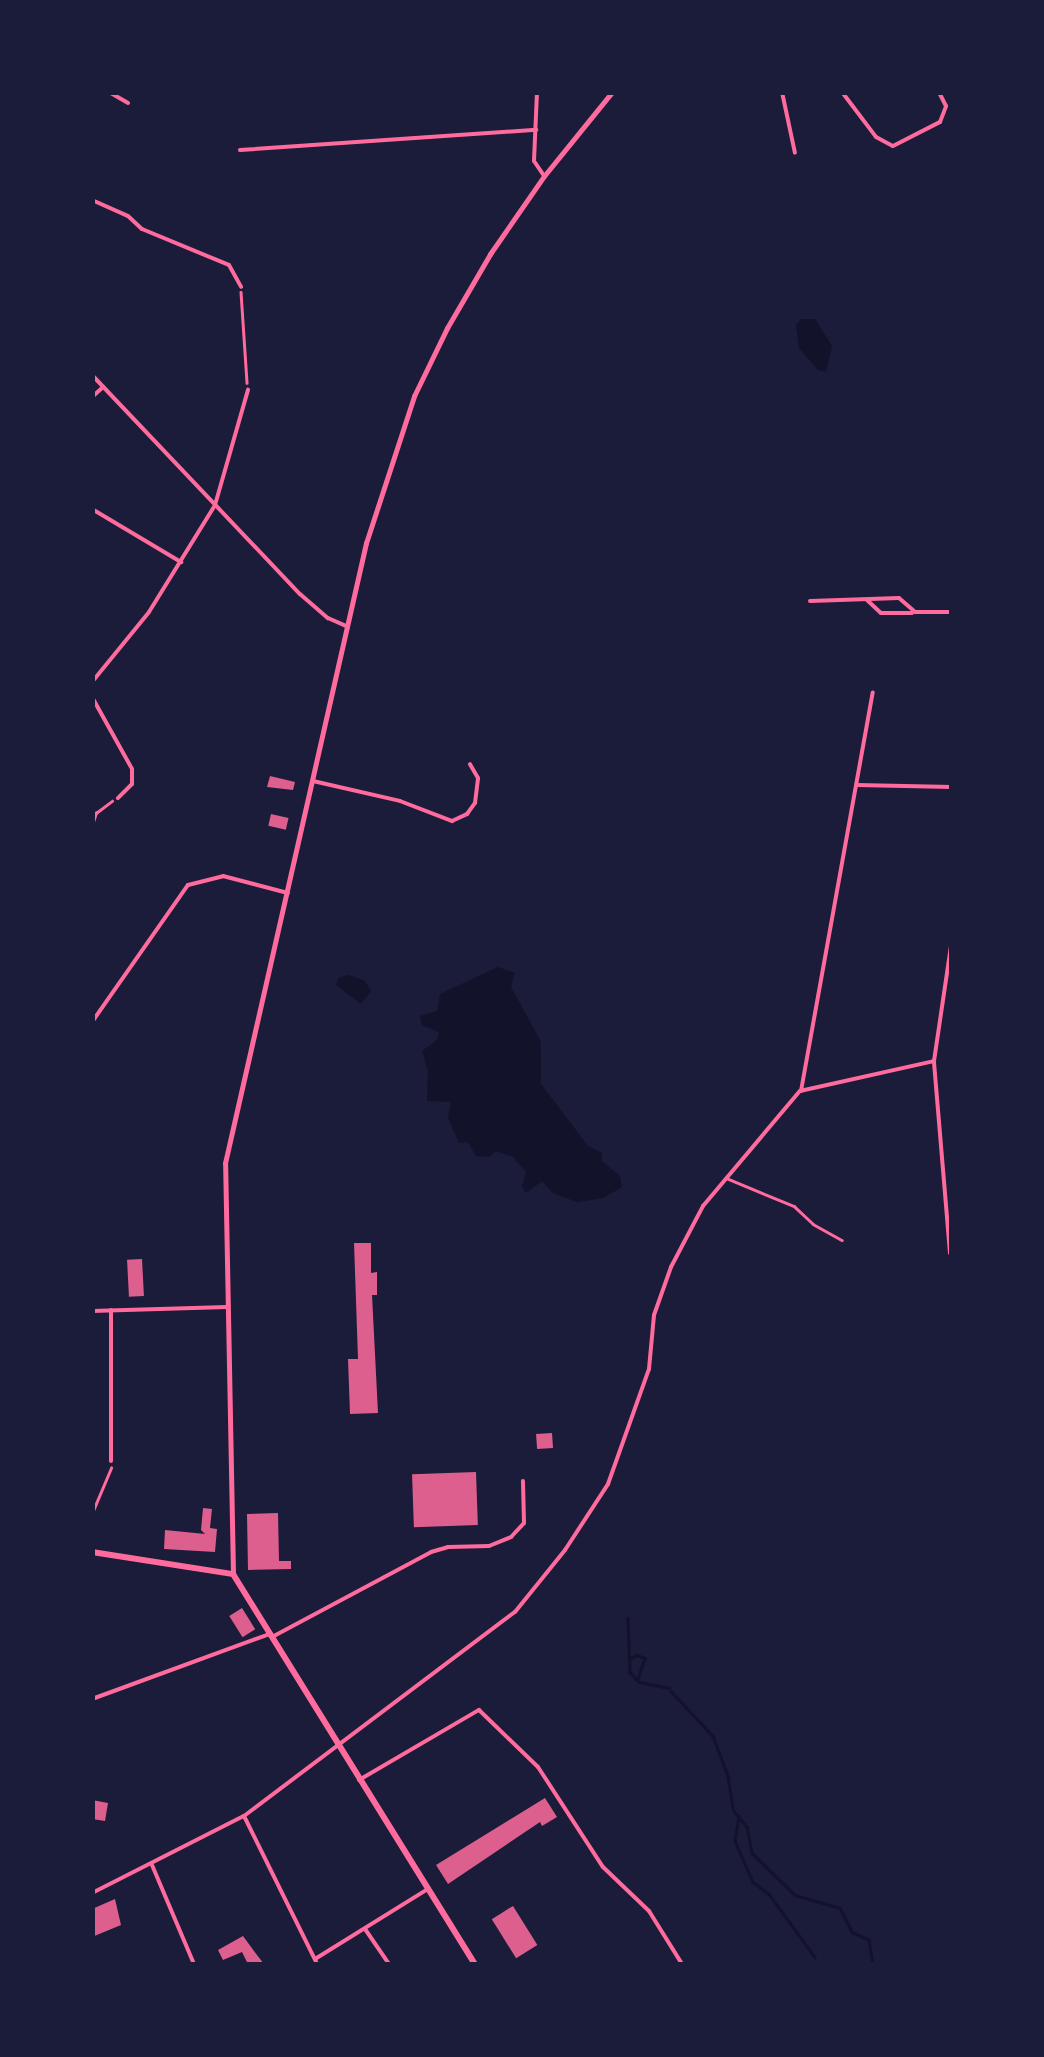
<!DOCTYPE html>
<html>
<head>
<meta charset="utf-8">
<style>
  body { margin:0 }
  #map { position:relative; width:1044px; height:2057px; overflow:hidden; background:#1b1b3a; font-family:Karla,sans-serif }
  div>[style] { position:absolute }
  [style*='--x'] { left:calc(var(--x)*1px); top:calc(var(--y)*1px); width:calc(var(--w)*1px); rotate:calc(var(--a)*1deg) }
  .water>* { inset:0; background:#12122b }
  .stream>* { height:2.5px; margin:-1.25px; padding:0 1.25px; transform-origin:1.25px; border-radius:1.25px; background:#12122b }
  .building>* { inset:0; background:#dd5f8e; transform-origin:0 0 }
  .path>* { height:2.5px; margin:-1.25px; padding:0 1.25px; transform-origin:1.25px; border-radius:1.25px; background:#ff6b9d }
  .service>* { height:2.5px; margin:-1.25px; padding:0 1.25px; transform-origin:1.25px; border-radius:1.25px; background:#ff6b9d }
  .minor>* { height:4px; margin:-2px; padding:0 2px; transform-origin:2px; border-radius:2px; background:#ff6b9d }
  .tertiary>* { height:5px; margin:-2.5px; padding:0 2.5px; transform-origin:2.5px; border-radius:2.5px; background:#ff6b9d }
  .secondary>* { height:6px; margin:-3px; padding:0 3px; transform-origin:3px; border-radius:3px; background:#ff6b9d }
  span { translate:-50% -50%; white-space:nowrap; text-align:center; line-height:1.15; -webkit-text-stroke:10px #1b1b3a; paint-order:stroke }
  .frame { position:absolute; inset:0; border:95px solid #1b1b3a; pointer-events:none }
</style>
</head>
<body>
<div id="map">
  <div class="water">
    <div style="clip-path:polygon(801px 319px,815px 319px,832px 346px,826px 372px,818px 370px,799px 348px,796px 325px)"></div>
    <div style="clip-path:polygon(498px 967px,515px 973px,511px 987px,541px 1042px,541px 1084px,588px 1146px,602px 1153px,602px 1161px,620px 1176px,622px 1187px,603px 1198px,577px 1202px,553px 1193px,542px 1181px,526px 1193px,522px 1186px,526px 1172px,513px 1157px,496px 1151px,489px 1157px,476px 1156px,468px 1142px,459px 1143px,448px 1118px,451px 1102px,427px 1101px,428px 1071px,422px 1051px,437px 1040px,439px 1032px,422px 1025px,420px 1016px,437px 1011px,440px 994px)"></div>
    <div style="clip-path:polygon(349px 975px,365px 981px,371px 991px,361px 1004px,336px 985px,338px 978px)"></div>
  </div>
  <div class="stream">
    <div style="--x:628;--y:1618;--w:54;--a:87.9"></div>
    <div style="--x:630;--y:1672;--w:13;--a:48"></div>
    <div style="--x:639;--y:1682;--w:31;--a:11"></div>
    <div style="--x:629;--y:1659;--w:9;--a:-27"></div>
    <div style="--x:637;--y:1655;--w:9;--a:21"></div>
    <div style="--x:645;--y:1658;--w:22;--a:108"></div>
    <div style="--x:671;--y:1691;--w:62;--a:47"></div>
    <div style="--x:713;--y:1736;--w:43;--a:69.4"></div>
    <div style="--x:728;--y:1776;--w:32;--a:81"></div>
    <div style="--x:734;--y:1811;--w:21;--a:51"></div>
    <div style="--x:747;--y:1827;--w:26;--a:79"></div>
    <div style="--x:752;--y:1853;--w:60;--a:44.3"></div>
    <div style="--x:795;--y:1895;--w:47;--a:16.1"></div>
    <div style="--x:840;--y:1908;--w:27;--a:63"></div>
    <div style="--x:852;--y:1932;--w:19;--a:25"></div>
    <div style="--x:869;--y:1940;--w:24;--a:81"></div>
    <div style="--x:739;--y:1816;--w:25;--a:99"></div>
    <div style="--x:735;--y:1841;--w:45;--a:66.3"></div>
    <div style="--x:753;--y:1882;--w:20;--a:37"></div>
    <div style="--x:769;--y:1894;--w:78;--a:53.9"></div>
  </div>
  <div class="building">
    <div style="clip-path:polygon(270px 776px,295px 782px,293px 790px,267px 787px)"></div>
    <div style="left:271px;top:814px;width:18px;height:12px;rotate:13deg"></div>
    <div style="clip-path:polygon(354px 1243px,371px 1243px,371px 1273px,377px 1272px,377px 1295px,372px 1295px,378px 1413px,350px 1414px,348px 1359px,358px 1359px)"></div>
    <div style="left:142px;top:1259px;width:37px;height:15px;rotate:87deg"></div>
    <div style="left:552px;top:1433px;width:15px;height:16px;rotate:86deg"></div>
    <div style="left:476px;top:1472px;width:53px;height:64px;rotate:88deg"></div>
    <div style="clip-path:polygon(203px 1508px,212px 1509px,210px 1528px,217px 1529px,215px 1552px,164px 1549px,165px 1530px,205px 1534px,201px 1530px)"></div>
    <div style="clip-path:polygon(278px 1513px,279px 1561px,291px 1561px,291px 1569px,248px 1570px,247px 1514px)"></div>
    <div style="left:242px;top:1608px;width:25px;height:15px;rotate:58deg"></div>
    <div style="clip-path:polygon(545px 1798px,557px 1817px,542px 1826px,540px 1822px,448px 1884px,436px 1865px)"></div>
    <div style="clip-path:polygon(92px 1800px,108px 1803px,105px 1821px,92px 1819px)"></div>
    <div style="clip-path:polygon(115px 1899px,121px 1925px,92px 1937px,92px 1909px)"></div>
    <div style="left:513px;top:1906px;width:46px;height:25px;rotate:58deg"></div>
    <div style="clip-path:polygon(243px 1936px,257px 1955px,264px 1964px,248px 1964px,242px 1952px,223px 1960px,218px 1950px)"></div>
  </div>
  <div class="path">
    <div style="--x:241;--y:292;--w:91;--a:86.2"></div>
    <div style="--x:92;--y:825;--w:13;--a:-72"></div>
    <div style="--x:96;--y:813;--w:20;--a:-37"></div>
    <div style="--x:92;--y:1513;--w:49;--a:-67.1"></div>
  </div>
  <div class="service">
    <div style="--x:726;--y:1178;--w:74;--a:22.4"></div>
    <div style="--x:794;--y:1206;--w:26;--a:43"></div>
    <div style="--x:813;--y:1224;--w:33;--a:29"></div>
  </div>
  <div class="minor">
    <div style="--x:109;--y:92;--w:22;--a:30"></div>
    <div style="--x:537;--y:92;--w:69;--a:92.5"></div>
    <div style="--x:534;--y:161;--w:18;--a:56"></div>
    <div style="--x:782;--y:92;--w:62;--a:78"></div>
    <div style="--x:842;--y:92;--w:56;--a:52.9"></div>
    <div style="--x:876;--y:137;--w:19;--a:28"></div>
    <div style="--x:893;--y:146;--w:53;--a:-27.1"></div>
    <div style="--x:940;--y:122;--w:17;--a:-69"></div>
    <div style="--x:946;--y:106;--w:16;--a:-117"></div>
    <div style="--x:240;--y:150;--w:297;--a:-3.9"></div>
    <div style="--x:92;--y:200;--w:39;--a:24"></div>
    <div style="--x:128;--y:216;--w:19;--a:43"></div>
    <div style="--x:142;--y:229;--w:94;--a:22.5"></div>
    <div style="--x:229;--y:265;--w:25;--a:61"></div>
    <div style="--x:92;--y:375;--w:302;--a:46.5"></div>
    <div style="--x:300;--y:594;--w:37;--a:41"></div>
    <div style="--x:328;--y:618;--w:22;--a:24"></div>
    <div style="--x:92;--y:397;--w:15;--a:-42"></div>
    <div style="--x:92;--y:509;--w:104;--a:30.8"></div>
    <div style="--x:867;--y:600;--w:19;--a:43"></div>
    <div style="--x:881;--y:613;--w:31;--a:0"></div>
    <div style="--x:810;--y:601;--w:89;--a:-1.9"></div>
    <div style="--x:899;--y:598;--w:21;--a:41"></div>
    <div style="--x:915;--y:612;--w:37;--a:0"></div>
    <div style="--x:92;--y:682;--w:90;--a:-50.8"></div>
    <div style="--x:149;--y:612;--w:126;--a:-58.3"></div>
    <div style="--x:215;--y:505;--w:120;--a:-74"></div>
    <div style="--x:92;--y:697;--w:82;--a:60.9"></div>
    <div style="--x:132;--y:769;--w:15;--a:90"></div>
    <div style="--x:132;--y:784;--w:20;--a:135"></div>
    <div style="--x:313;--y:781;--w:89;--a:12.9"></div>
    <div style="--x:400;--y:801;--w:56;--a:21"></div>
    <div style="--x:452;--y:821;--w:17;--a:-25"></div>
    <div style="--x:467;--y:814;--w:14;--a:-54"></div>
    <div style="--x:475;--y:803;--w:25;--a:-83"></div>
    <div style="--x:478;--y:778;--w:16;--a:-120"></div>
    <div style="--x:857;--y:785;--w:95;--a:1.2"></div>
    <div style="--x:92;--y:1022;--w:167;--a:-55"></div>
    <div style="--x:188;--y:885;--w:36;--a:-14"></div>
    <div style="--x:223;--y:876;--w:67;--a:14.7"></div>
    <div style="--x:801;--y:1091;--w:405;--a:-79.8"></div>
    <div style="--x:950;--y:1253;--w:193;--a:-94.8"></div>
    <div style="--x:934;--y:1061;--w:123;--a:-81.6"></div>
    <div style="--x:92;--y:1311;--w:135;--a:-1.7"></div>
    <div style="--x:111;--y:1461;--w:151;--a:-90"></div>
    <div style="--x:272;--y:1637;--w:180;--a:-28.1"></div>
    <div style="--x:431;--y:1552;--w:18;--a:-16"></div>
    <div style="--x:448;--y:1547;--w:41;--a:-1.4"></div>
    <div style="--x:489;--y:1546;--w:24;--a:-22"></div>
    <div style="--x:511;--y:1537;--w:19;--a:-47"></div>
    <div style="--x:524;--y:1523;--w:42;--a:-91.4"></div>
    <div style="--x:92;--y:1699;--w:189;--a:-20.1"></div>
    <div style="--x:359;--y:1780;--w:139;--a:-30.3"></div>
    <div style="--x:479;--y:1710;--w:82;--a:44"></div>
    <div style="--x:538;--y:1767;--w:119;--a:57"></div>
    <div style="--x:603;--y:1867;--w:64;--a:43.7"></div>
    <div style="--x:649;--y:1911;--w:62;--a:58.1"></div>
    <div style="--x:244;--y:1816;--w:165;--a:63.7"></div>
    <div style="--x:152;--y:1865;--w:108;--a:67"></div>
    <div style="--x:92;--y:1893;--w:170;--a:-26.9"></div>
    <div style="--x:244;--y:1816;--w:339;--a:-37"></div>
    <div style="--x:515;--y:1612;--w:80;--a:-51.1"></div>
    <div style="--x:565;--y:1550;--w:79;--a:-56.9"></div>
    <div style="--x:608;--y:1484;--w:122;--a:-70.4"></div>
    <div style="--x:649;--y:1369;--w:54;--a:-84.7"></div>
    <div style="--x:654;--y:1315;--w:51;--a:-70.5"></div>
    <div style="--x:671;--y:1267;--w:69;--a:-62.3"></div>
    <div style="--x:703;--y:1206;--w:150;--a:-49.9"></div>
    <div style="--x:800;--y:1091;--w:137;--a:-12.6"></div>
    <div style="--x:365;--y:1929;--w:42;--a:55.6"></div>
    <div style="--x:315;--y:1959;--w:133;--a:-31.8"></div>
  </div>
  <div class="tertiary">
    <div style="--x:233;--y:1574;--w:411;--a:-91.1"></div>
    <div style="--x:225;--y:1163;--w:636;--a:-77.19"></div>
    <div style="--x:366;--y:543;--w:155;--a:-71.9"></div>
    <div style="--x:414;--y:396;--w:76;--a:-64.1"></div>
    <div style="--x:447;--y:328;--w:86;--a:-59.8"></div>
    <div style="--x:490;--y:254;--w:95;--a:-55.3"></div>
    <div style="--x:544;--y:176;--w:108;--a:-51"></div>
  </div>
  <div class="secondary">
    <div style="--x:92;--y:1552;--w:143;--a:8.9"></div>
    <div style="--x:233;--y:1574;--w:459;--a:58.2"></div>
  </div>
  <div class="frame"></div>
</div>
</body>
</html>
